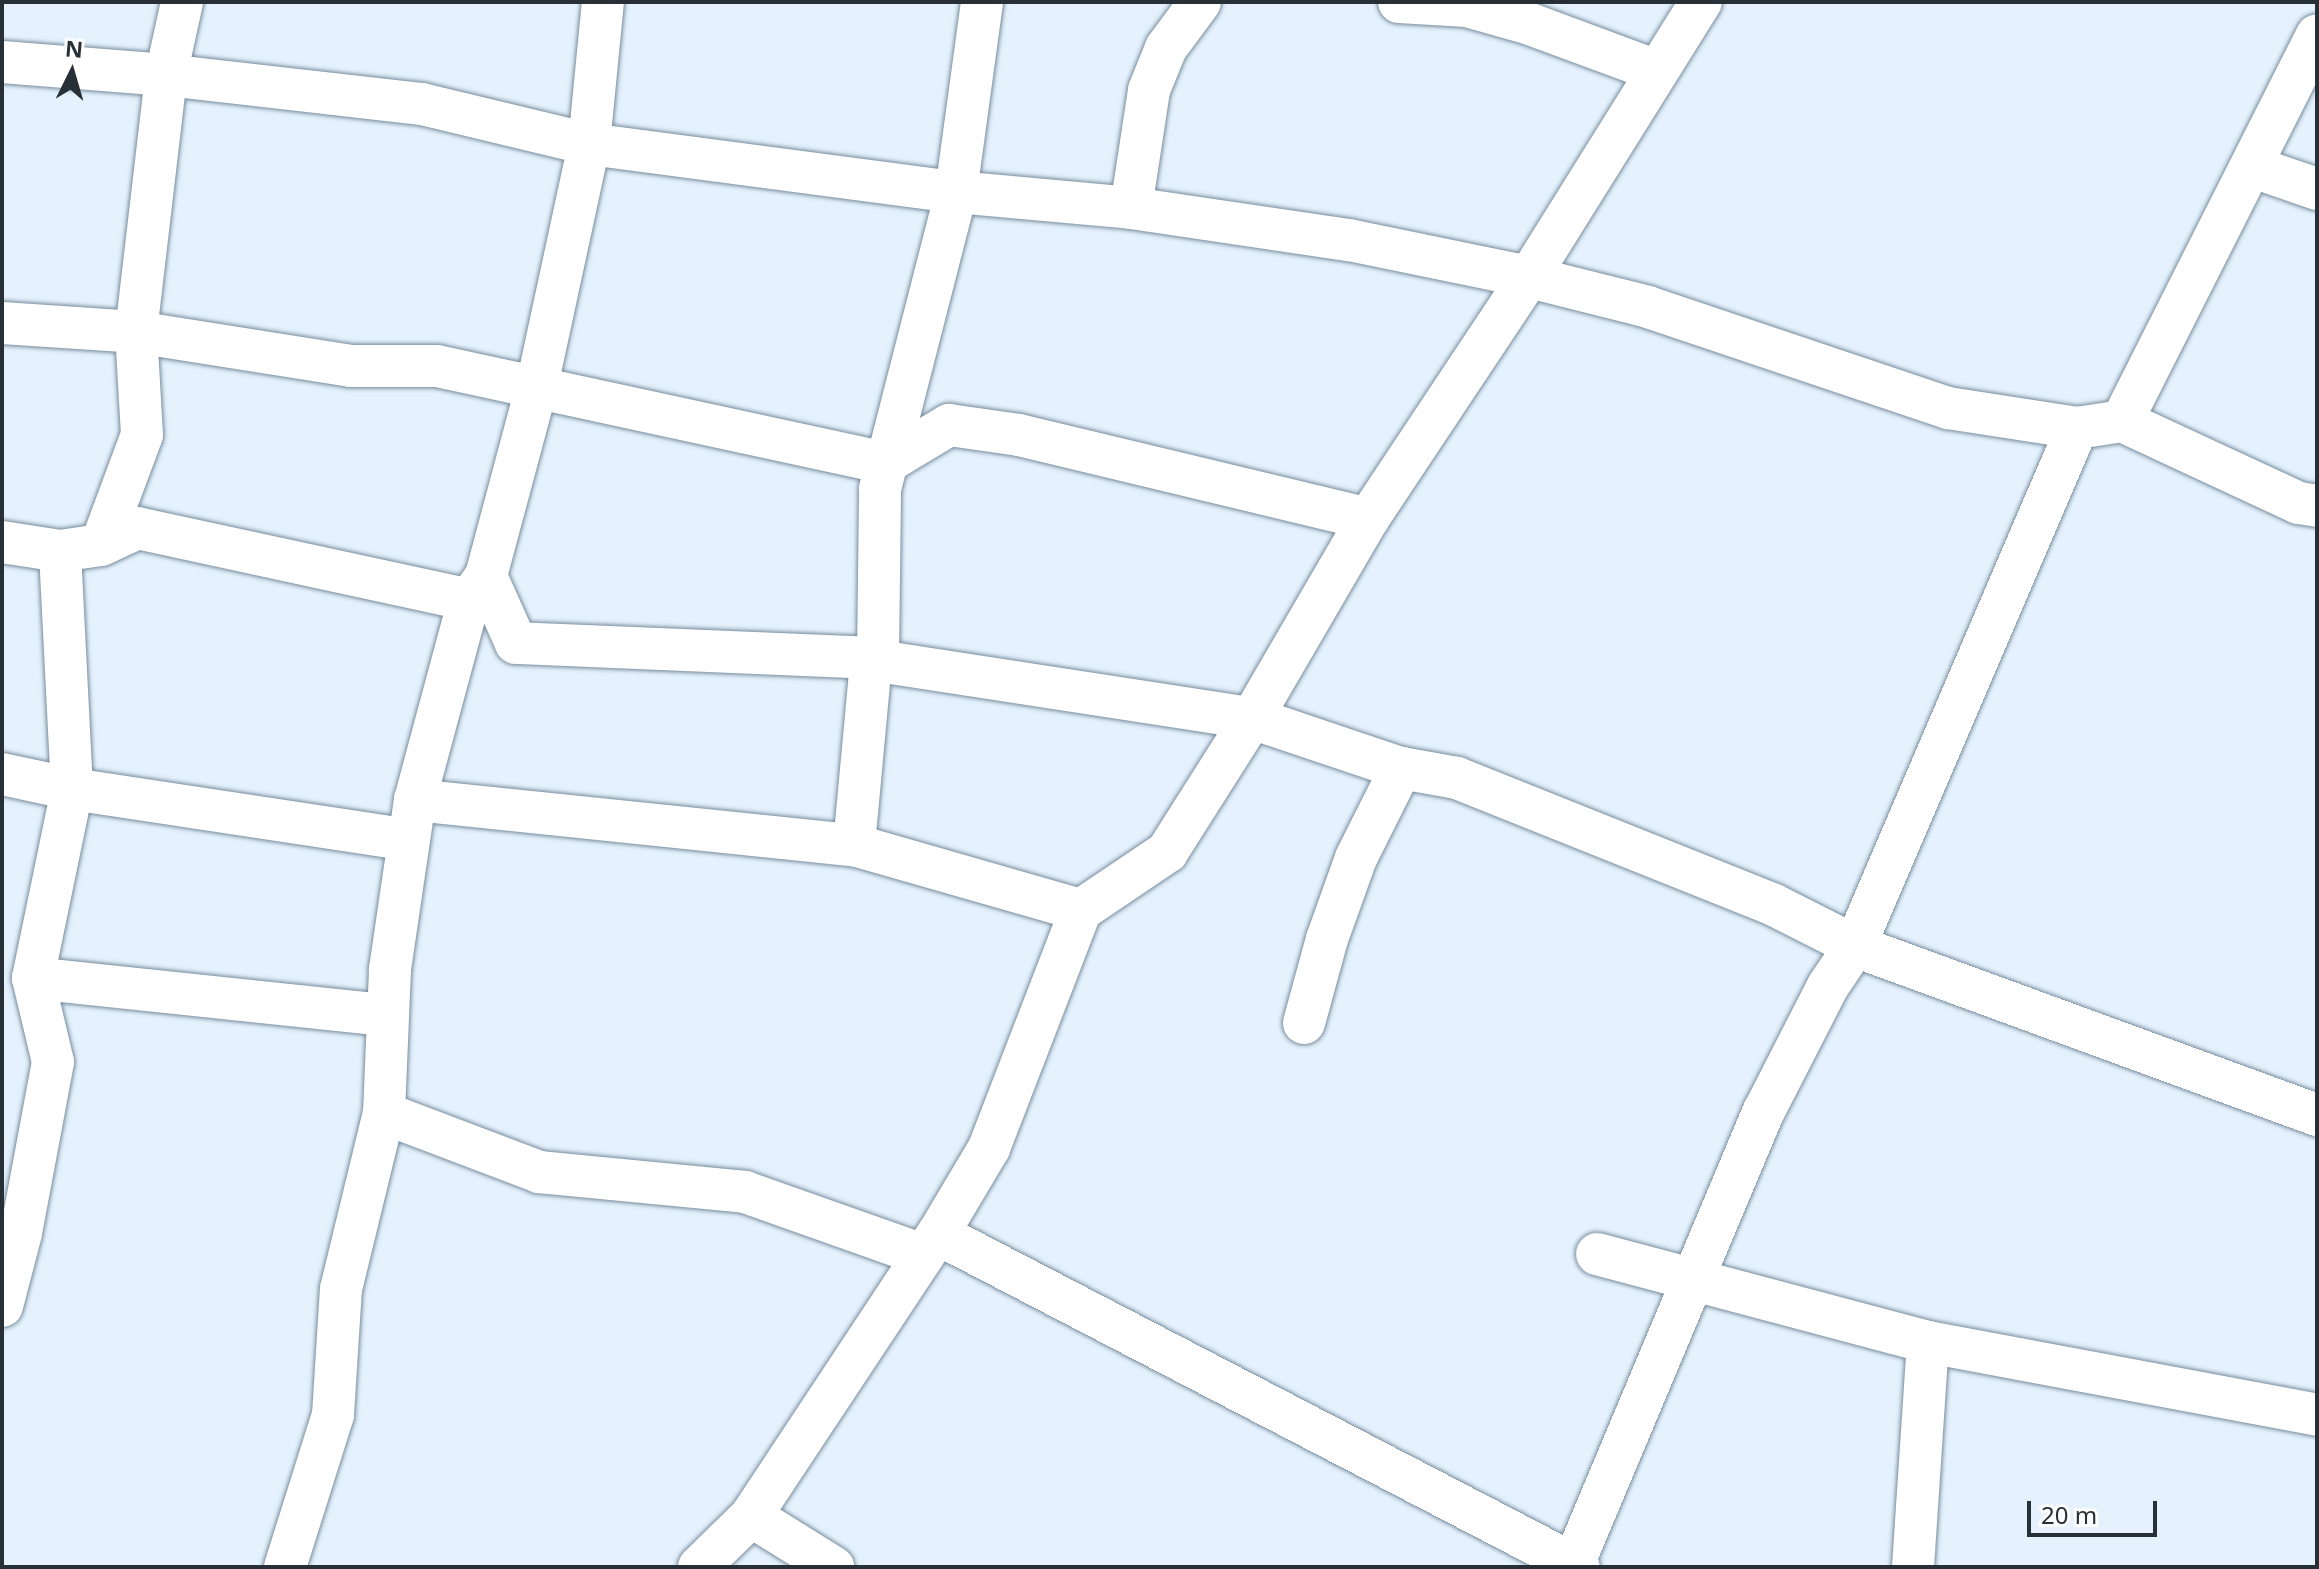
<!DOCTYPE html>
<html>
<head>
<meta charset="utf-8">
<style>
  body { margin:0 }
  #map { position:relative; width:2319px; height:1569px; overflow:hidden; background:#e5f2fd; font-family:"Noto Sans",sans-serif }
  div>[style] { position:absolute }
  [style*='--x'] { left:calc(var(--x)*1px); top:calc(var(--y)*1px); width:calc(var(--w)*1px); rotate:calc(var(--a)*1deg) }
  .roads { filter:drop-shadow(0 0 2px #788c9d) drop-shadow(0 0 2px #788c9d) }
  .minor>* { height:42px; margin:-21px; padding:0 21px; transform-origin:21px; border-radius:21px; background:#fff }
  span { translate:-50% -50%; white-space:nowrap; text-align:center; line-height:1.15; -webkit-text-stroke:8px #fdfdfd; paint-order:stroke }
  .frame { position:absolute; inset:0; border:4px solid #272f37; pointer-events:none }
  .north { position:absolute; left:32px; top:32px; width:80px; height:80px; -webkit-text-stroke:6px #fdfdfd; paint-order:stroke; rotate:5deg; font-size:22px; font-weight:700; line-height:32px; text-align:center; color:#272f37 }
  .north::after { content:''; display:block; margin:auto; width:28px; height:36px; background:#272f37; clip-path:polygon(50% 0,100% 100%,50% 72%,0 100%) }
  .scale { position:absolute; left:2027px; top:1501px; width:130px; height:36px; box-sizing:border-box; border:4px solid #272f37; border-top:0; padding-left:10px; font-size:24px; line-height:28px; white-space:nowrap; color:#272f37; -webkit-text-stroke:6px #fdfdfd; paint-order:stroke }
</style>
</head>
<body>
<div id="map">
  <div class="roads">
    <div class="minor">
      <div style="--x:1399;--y:2;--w:68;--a:3.4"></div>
      <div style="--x:1467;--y:6;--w:66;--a:15.9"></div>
      <div style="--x:1530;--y:24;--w:135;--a:20.3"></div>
      <div style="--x:2;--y:62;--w:165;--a:4.5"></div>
      <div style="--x:166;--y:75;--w:258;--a:6.5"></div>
      <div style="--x:422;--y:104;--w:172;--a:13.5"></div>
      <div style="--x:589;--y:144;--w:370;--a:7.5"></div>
      <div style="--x:956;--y:192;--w:176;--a:5.2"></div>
      <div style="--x:1131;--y:208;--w:220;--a:8.4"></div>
      <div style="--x:1349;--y:240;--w:184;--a:11.6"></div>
      <div style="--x:1529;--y:277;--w:123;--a:14.1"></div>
      <div style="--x:1648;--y:307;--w:317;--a:18.6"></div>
      <div style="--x:1948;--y:408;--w:131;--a:8.8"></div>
      <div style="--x:2077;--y:428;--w:46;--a:-8.8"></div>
      <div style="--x:2122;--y:421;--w:195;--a:24.9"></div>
      <div style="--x:2299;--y:503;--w:18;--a:9"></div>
      <div style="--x:2253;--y:167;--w:68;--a:19"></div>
      <div style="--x:1131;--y:208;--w:119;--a:-81.3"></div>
      <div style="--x:1149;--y:90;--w:45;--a:-68"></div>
      <div style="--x:1166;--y:48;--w:57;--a:-53.5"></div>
      <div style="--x:2;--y:323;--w:134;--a:3.8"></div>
      <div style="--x:136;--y:332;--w:218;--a:9"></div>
      <div style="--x:351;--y:366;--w:86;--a:0"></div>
      <div style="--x:437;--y:366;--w:459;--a:12.2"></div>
      <div style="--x:886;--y:463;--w:74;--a:-31.1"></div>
      <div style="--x:949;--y:425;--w:71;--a:8.1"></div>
      <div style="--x:1019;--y:435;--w:359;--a:13.5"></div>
      <div style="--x:2122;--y:421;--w:432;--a:-63.2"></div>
      <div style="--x:2;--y:542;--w:59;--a:8.8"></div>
      <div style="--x:60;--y:551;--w:41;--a:-8.3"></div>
      <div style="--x:101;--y:545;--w:40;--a:-25"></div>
      <div style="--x:137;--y:528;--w:340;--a:12.2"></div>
      <div style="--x:101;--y:545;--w:117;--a:-69.6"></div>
      <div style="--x:142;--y:435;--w:103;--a:-93.3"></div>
      <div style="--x:136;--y:332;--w:259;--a:-83.3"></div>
      <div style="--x:166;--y:75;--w:75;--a:-77.6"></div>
      <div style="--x:486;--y:576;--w:73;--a:65.9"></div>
      <div style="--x:516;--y:643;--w:362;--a:2.4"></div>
      <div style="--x:878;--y:658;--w:169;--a:-89.3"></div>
      <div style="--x:880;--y:489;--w:307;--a:-75.6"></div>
      <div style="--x:956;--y:192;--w:192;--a:-82.2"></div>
      <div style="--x:871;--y:660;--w:385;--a:8.7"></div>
      <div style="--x:1252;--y:718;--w:157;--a:18.6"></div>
      <div style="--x:1401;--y:768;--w:57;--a:10.1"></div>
      <div style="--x:1457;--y:778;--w:341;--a:21.8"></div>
      <div style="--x:1774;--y:905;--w:91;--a:26.8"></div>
      <div style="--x:1855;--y:946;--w:492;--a:20.1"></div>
      <div style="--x:2;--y:774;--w:72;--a:12.1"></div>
      <div style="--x:72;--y:789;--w:340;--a:8.6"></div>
      <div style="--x:415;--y:800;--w:441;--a:5.9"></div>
      <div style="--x:854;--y:845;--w:236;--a:16"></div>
      <div style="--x:854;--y:845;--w:186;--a:-84.7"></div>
      <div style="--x:33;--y:978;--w:355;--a:6"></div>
      <div style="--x:1304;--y:1023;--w:87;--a:-74.7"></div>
      <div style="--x:1327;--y:939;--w:86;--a:-70.3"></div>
      <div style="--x:1356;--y:858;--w:101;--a:-63.4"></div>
      <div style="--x:384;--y:1113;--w:166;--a:20.8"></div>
      <div style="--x:539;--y:1172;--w:207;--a:5.5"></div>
      <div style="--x:745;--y:1192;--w:189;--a:19.5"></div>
      <div style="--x:938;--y:1234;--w:722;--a:27.45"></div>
      <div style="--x:1597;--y:1254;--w:342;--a:14.9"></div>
      <div style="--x:1928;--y:1342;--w:396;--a:10.6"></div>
      <div style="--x:2;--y:1306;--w:75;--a:-75.4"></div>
      <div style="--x:21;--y:1233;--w:174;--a:-79.4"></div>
      <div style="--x:53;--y:1062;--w:86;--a:-103.4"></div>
      <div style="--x:33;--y:978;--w:193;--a:-78.3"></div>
      <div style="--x:72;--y:789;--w:238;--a:-92.9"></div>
      <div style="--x:751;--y:1516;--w:97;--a:31.9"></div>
      <div style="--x:285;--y:1567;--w:159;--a:-72.5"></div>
      <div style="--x:333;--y:1415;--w:126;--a:-86.4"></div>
      <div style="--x:341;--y:1289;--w:181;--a:-76.3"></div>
      <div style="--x:384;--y:1113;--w:144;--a:-87.6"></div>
      <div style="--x:390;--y:969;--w:171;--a:-81.6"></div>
      <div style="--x:415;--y:800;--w:207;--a:-74.9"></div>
      <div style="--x:469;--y:600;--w:29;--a:-55"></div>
      <div style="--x:486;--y:576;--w:193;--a:-75"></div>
      <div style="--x:536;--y:390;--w:252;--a:-77.8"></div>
      <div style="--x:589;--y:144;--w:143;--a:-84.4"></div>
      <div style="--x:699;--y:1567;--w:73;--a:-44.4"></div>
      <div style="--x:751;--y:1516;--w:338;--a:-56.5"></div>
      <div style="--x:938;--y:1234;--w:100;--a:-59.3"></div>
      <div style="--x:989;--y:1148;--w:255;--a:-68.9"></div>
      <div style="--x:1081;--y:910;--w:104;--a:-34"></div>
      <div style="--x:1167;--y:852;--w:159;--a:-57.6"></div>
      <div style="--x:1252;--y:718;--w:230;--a:-59.8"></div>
      <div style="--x:1368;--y:519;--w:291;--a:-56.4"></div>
      <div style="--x:1529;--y:277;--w:324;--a:-58"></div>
      <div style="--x:1572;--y:1567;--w:495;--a:-67.2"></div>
      <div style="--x:1764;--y:1111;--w:140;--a:-62.9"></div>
      <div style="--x:1828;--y:986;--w:48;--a:-56"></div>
      <div style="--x:1855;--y:946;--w:564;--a:-66.8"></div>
      <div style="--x:1913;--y:1567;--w:225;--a:-86.2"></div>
    </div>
  </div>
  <div class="frame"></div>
  <div class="north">N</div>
  <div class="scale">20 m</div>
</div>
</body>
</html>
